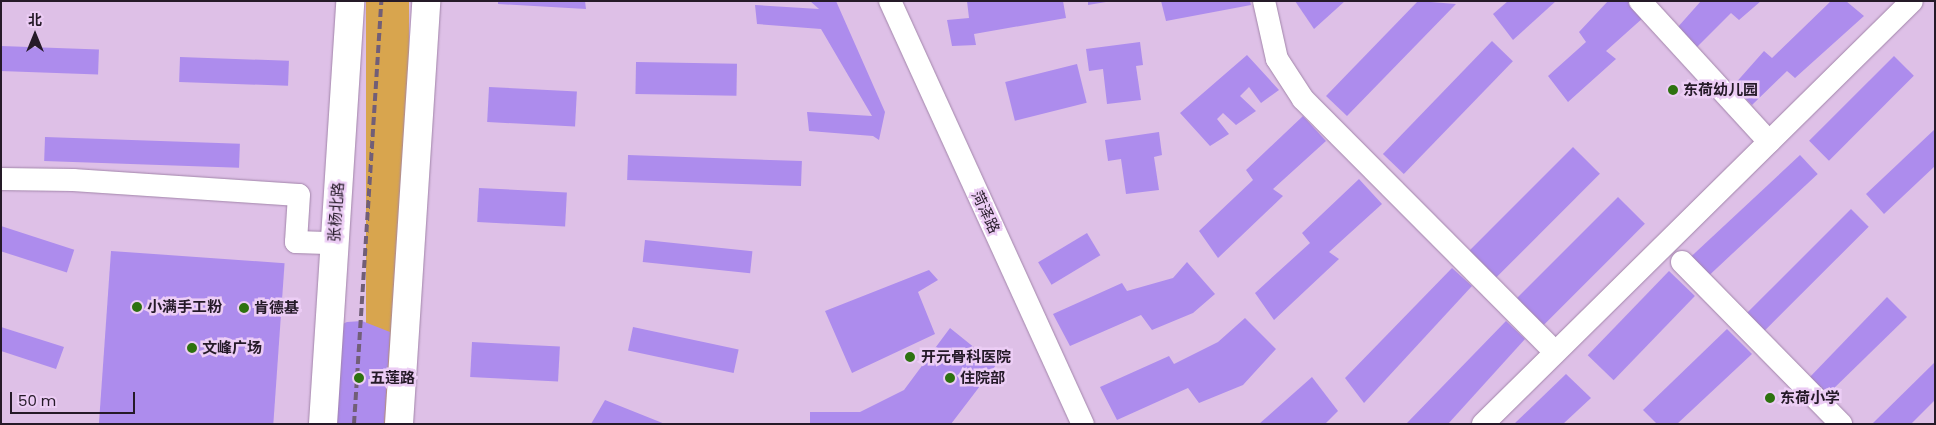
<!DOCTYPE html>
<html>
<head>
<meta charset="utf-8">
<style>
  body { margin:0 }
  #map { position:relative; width:1936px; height:425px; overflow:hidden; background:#dec0e7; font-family:Poppins,"Noto Sans SC",sans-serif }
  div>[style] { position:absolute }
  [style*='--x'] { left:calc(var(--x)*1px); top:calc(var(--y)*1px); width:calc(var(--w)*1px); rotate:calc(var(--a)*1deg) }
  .green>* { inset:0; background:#d8a54e; transform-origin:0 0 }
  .building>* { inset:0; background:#ad8ced; transform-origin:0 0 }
  .roads { filter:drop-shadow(0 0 1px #a285aa) drop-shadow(0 0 1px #a285aa) }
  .minor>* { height:22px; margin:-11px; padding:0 11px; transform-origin:11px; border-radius:11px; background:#fff }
  .major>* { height:28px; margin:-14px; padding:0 14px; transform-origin:14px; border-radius:14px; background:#fff }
  .rail>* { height:4px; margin-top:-2px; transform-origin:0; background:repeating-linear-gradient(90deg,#715e77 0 8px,transparent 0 12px) }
  .dots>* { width:14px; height:14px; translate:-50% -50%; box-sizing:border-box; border:2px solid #eccdf5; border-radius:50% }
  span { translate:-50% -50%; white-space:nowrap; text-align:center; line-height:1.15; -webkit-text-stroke:5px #eccdf5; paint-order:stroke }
  .poi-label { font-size:15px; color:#251a28; font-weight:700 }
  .left { translate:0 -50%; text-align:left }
  .street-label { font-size:15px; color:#251a28 }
  .frame { position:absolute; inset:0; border:2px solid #251a28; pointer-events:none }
  .north { position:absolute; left:10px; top:10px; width:50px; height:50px; -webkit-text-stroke:4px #eccdf5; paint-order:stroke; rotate:0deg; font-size:14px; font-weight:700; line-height:20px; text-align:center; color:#251a28 }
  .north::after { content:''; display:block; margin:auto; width:18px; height:22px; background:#251a28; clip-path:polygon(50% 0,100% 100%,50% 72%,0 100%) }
  .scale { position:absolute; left:10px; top:392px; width:125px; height:22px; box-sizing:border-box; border:2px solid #251a28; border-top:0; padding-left:6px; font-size:15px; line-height:18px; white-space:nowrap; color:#251a28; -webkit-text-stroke:4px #eccdf5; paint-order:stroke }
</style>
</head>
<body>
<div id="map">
  <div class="green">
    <div style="left:366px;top:1px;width:43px;height:424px"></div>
  </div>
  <div class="building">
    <div style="clip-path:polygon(498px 1px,585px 1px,586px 9px,498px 4px)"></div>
    <div style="clip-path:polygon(810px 1px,836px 1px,885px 112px,879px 140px,873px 136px,809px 131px,807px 112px,872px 116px,821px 29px,757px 24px,755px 5px,819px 9px)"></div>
    <div style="clip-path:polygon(967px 1px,1063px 1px,1066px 18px,974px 34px,976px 45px,952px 46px,947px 20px,969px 18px)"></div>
    <div style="clip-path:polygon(1088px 1px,1106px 1px,1106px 2px,1088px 5px)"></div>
    <div style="clip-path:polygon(1161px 1px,1250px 1px,1251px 5px,1166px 21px)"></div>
    <div style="clip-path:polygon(1295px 1px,1345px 1px,1314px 29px)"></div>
    <div style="clip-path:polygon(1418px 1px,1456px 4px,1347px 116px,1326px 96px)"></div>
    <div style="clip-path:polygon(1508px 1px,1556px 1px,1513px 40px,1493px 14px)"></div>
    <div style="clip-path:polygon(1608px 1px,1628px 1px,1644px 17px,1606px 51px,1616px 59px,1568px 102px,1548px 76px,1586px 42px,1579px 32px)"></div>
    <div style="clip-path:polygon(1701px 1px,1761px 1px,1739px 20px,1731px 13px,1696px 48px,1677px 28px)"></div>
    <div style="clip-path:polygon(1831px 1px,1846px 1px,1864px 16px,1795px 78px,1787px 71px,1752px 105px,1733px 86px,1764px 51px,1772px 58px)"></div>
    <div style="left:1492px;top:41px;width:29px;height:157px;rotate:44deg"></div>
    <div style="clip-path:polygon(1140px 42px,1143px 65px,1136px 66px,1141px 100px,1107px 104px,1103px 69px,1089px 71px,1086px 49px)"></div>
    <div style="left:1px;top:46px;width:98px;height:25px;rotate:2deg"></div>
    <div style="clip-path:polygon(1247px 55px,1279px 90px,1261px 103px,1249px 87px,1240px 96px,1256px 111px,1236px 125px,1223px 113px,1217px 119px,1229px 134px,1210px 146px,1180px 113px)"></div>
    <div style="left:1894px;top:56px;width:28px;height:120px;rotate:45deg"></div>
    <div style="left:180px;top:57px;width:109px;height:25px;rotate:2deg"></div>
    <div style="left:636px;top:62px;width:101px;height:32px;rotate:1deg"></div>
    <div style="left:1077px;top:64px;width:40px;height:74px;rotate:76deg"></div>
    <div style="left:489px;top:87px;width:88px;height:35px;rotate:3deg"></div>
    <div style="clip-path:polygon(1303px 116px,1326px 141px,1273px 189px,1283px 196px,1218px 258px,1199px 231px,1253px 180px,1246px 170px)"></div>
    <div style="clip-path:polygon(1935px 129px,1935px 166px,1884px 214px,1866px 194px)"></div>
    <div style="clip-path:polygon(1159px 132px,1162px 155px,1154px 157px,1159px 190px,1126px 194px,1121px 159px,1108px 161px,1105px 140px)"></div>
    <div style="left:45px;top:137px;width:195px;height:24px;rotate:2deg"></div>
    <div style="left:1573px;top:147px;width:38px;height:147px;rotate:45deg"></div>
    <div style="left:628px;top:155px;width:174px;height:25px;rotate:2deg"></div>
    <div style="left:1800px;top:155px;width:26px;height:149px;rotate:47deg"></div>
    <div style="clip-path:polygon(1359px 179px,1382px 204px,1329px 252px,1339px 259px,1274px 320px,1255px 293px,1310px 243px,1302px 233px)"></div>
    <div style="left:479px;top:188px;width:88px;height:34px;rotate:3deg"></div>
    <div style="left:1618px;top:197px;width:38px;height:147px;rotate:45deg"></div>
    <div style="left:1851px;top:209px;width:25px;height:149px;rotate:45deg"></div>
    <div style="left:1px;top:226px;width:77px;height:24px;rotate:18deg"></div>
    <div style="left:1087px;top:233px;width:26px;height:57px;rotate:59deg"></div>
    <div style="left:645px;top:240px;width:108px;height:22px;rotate:6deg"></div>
    <div style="left:111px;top:251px;width:174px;height:173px;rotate:4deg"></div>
    <div style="clip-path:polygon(1187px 262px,1215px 294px,1193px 313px,1152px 330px,1141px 315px,1070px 346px,1053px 314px,1122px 283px,1127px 291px,1173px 278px)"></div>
    <div style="clip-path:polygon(1452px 268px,1472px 286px,1364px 403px,1345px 378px)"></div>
    <div style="clip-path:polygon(929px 270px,938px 280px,918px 292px,935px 334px,852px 373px,825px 311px)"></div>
    <div style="left:1669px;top:271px;width:36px;height:117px;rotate:44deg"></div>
    <div style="clip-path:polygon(1887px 297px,1907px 317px,1827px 395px,1808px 379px)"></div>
    <div style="clip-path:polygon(1245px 318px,1276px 349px,1243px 385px,1199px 403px,1188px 388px,1117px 420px,1100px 387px,1169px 356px,1174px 364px,1218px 342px)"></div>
    <div style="clip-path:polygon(362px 321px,390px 332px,384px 424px,327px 424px,333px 328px,347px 322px)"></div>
    <div style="clip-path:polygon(1506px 321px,1525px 339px,1448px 424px,1406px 424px)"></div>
    <div style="clip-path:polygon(1px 327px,64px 347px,56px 369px,1px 351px)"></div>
    <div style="left:633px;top:327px;width:108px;height:24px;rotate:12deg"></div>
    <div style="clip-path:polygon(950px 328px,996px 365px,951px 424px,810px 424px,810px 412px,860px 412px,904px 390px)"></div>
    <div style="clip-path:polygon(1727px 329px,1752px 354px,1677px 424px,1657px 424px,1643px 410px)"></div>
    <div style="left:472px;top:342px;width:88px;height:35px;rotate:3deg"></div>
    <div style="clip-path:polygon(1935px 362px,1935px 400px,1911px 424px,1872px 424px)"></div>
    <div style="clip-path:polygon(1566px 374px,1591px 398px,1563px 424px,1514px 424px)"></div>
    <div style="clip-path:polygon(1312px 377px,1338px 411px,1325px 424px,1259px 424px)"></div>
    <div style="clip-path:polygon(605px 400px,665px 424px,591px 424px)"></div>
  </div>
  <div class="roads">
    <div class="minor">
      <div style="--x:890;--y:1;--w:465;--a:65.5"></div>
      <div style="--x:1264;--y:1;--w:59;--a:77.4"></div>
      <div style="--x:1277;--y:59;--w:48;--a:57"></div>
      <div style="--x:1303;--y:99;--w:357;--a:45.1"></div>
      <div style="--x:1640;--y:1;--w:191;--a:47.5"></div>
      <div style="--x:1;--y:179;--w:72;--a:0.8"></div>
      <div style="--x:73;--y:180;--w:226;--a:3.8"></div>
      <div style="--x:299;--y:195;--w:47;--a:93.7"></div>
      <div style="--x:296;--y:242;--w:38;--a:2"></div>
      <div style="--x:1682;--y:262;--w:227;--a:45.5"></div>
      <div style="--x:1483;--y:424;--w:602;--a:-44.6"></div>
    </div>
    <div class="major">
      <div style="--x:323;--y:424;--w:424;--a:-86.3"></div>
      <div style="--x:399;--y:424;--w:424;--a:-86.3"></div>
    </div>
  </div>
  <div class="rail">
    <div style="--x:354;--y:424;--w:424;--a:-86.3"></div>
  </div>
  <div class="dots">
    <div style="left:1673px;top:90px;background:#2d720f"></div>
    <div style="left:137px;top:307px;background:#2d720f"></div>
    <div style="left:244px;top:308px;background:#2d720f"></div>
    <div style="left:192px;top:348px;background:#2d720f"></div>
    <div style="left:910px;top:357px;background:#2d720f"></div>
    <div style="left:359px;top:378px;background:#2d720f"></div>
    <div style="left:950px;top:378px;background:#2d720f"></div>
    <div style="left:1770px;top:398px;background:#2d720f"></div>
  </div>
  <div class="poi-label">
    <span class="left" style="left:1683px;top:90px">东荷幼儿园</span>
    <span class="left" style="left:147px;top:307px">小满手工粉</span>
    <span class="left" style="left:254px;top:308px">肯德基</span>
    <span class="left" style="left:202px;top:348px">文峰广场</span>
    <span class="left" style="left:921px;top:357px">开元骨科医院</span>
    <span class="left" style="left:370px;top:378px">五莲路</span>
    <span class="left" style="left:960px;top:378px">住院部</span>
    <span class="left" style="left:1780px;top:398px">东荷小学</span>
  </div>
  <div class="street-label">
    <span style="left:336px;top:212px;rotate:-86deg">张杨北路</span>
    <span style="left:986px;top:212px;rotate:65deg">菏泽路</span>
  </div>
  <div class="frame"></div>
  <div class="north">北</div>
  <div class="scale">50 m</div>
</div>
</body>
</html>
